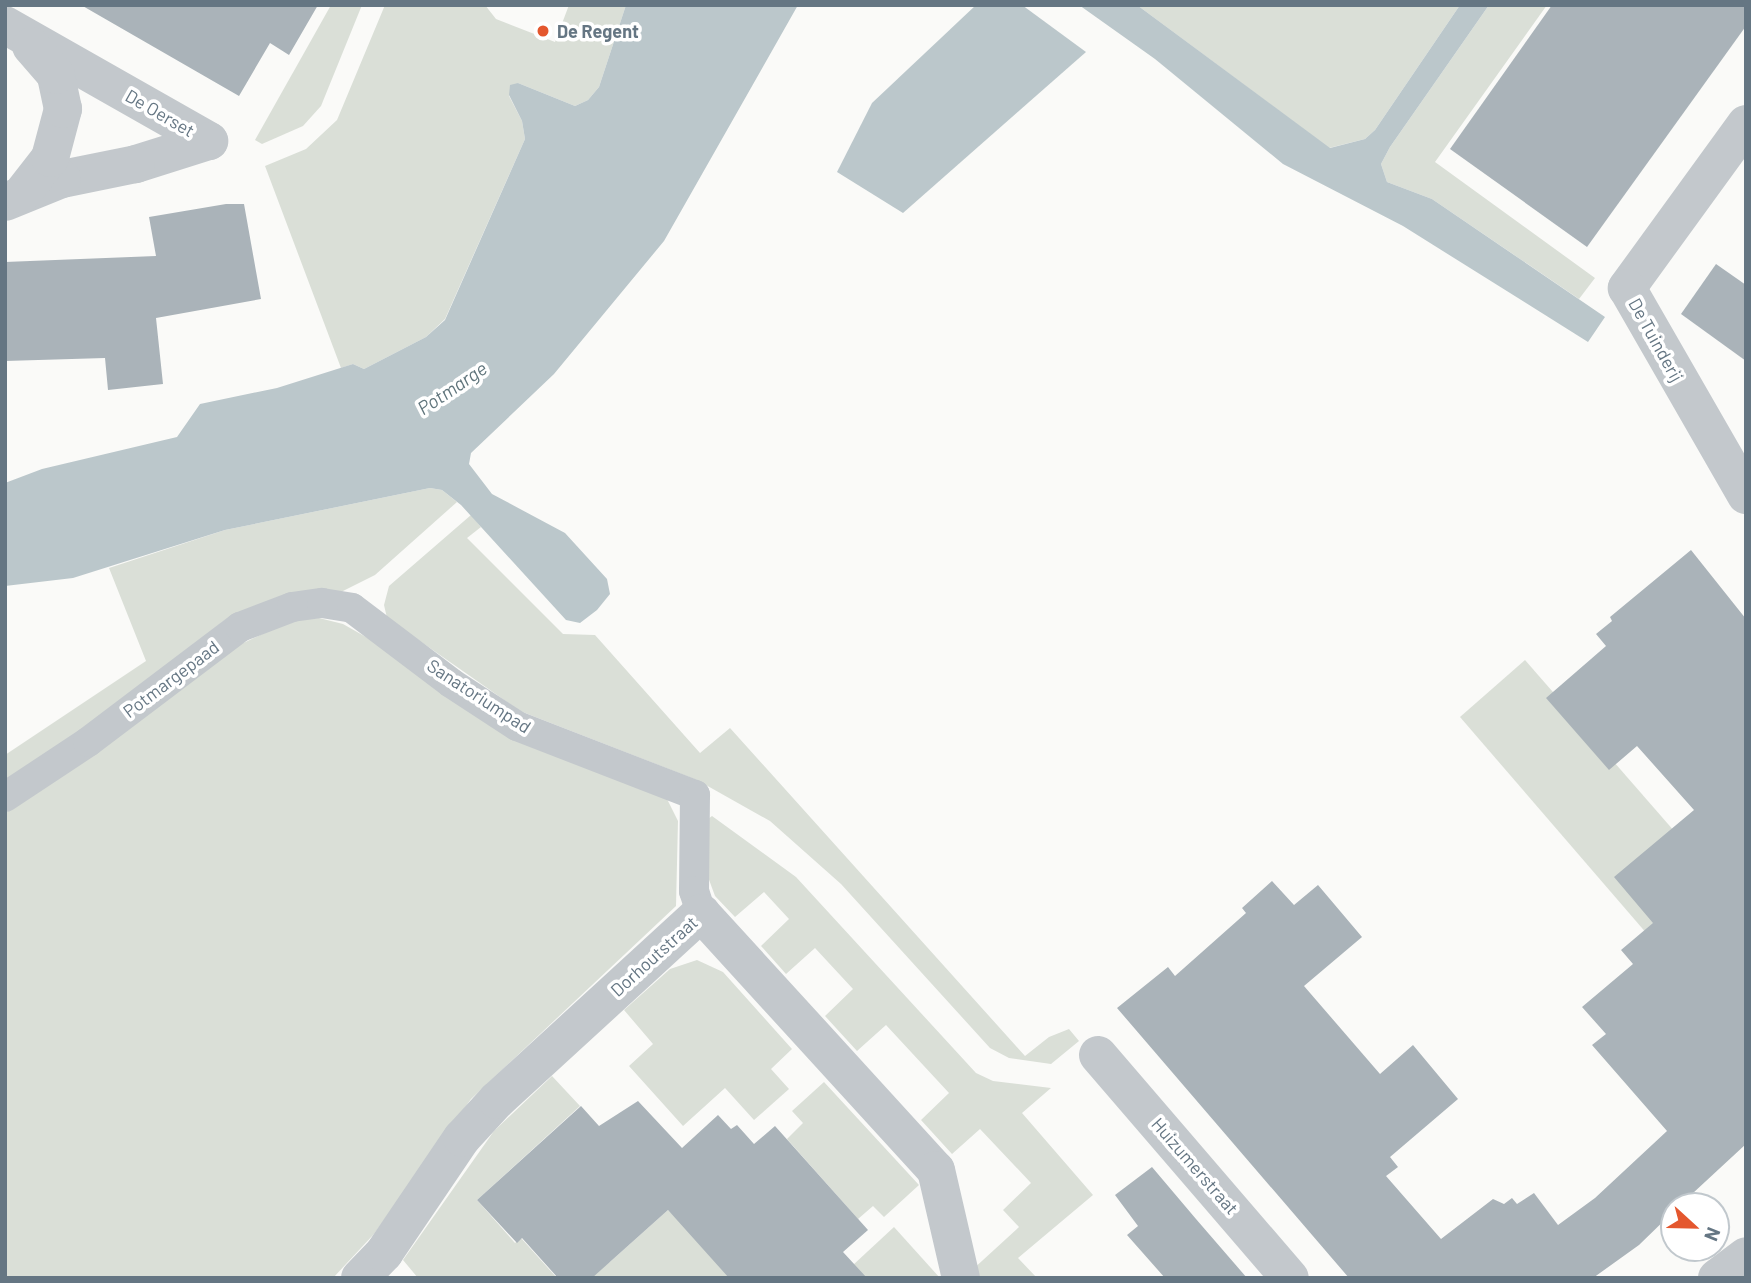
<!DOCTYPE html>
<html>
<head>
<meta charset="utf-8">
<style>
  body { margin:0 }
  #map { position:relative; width:1751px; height:1283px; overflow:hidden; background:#fafaf8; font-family:Barlow,sans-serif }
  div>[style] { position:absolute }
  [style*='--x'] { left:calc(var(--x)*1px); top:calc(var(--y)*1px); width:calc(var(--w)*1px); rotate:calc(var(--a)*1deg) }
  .green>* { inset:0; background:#dadfd7 }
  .water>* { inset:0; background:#bbc7cb }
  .building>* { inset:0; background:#aab3b9 }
  .service>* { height:30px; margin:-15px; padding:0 15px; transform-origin:15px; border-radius:15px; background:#c3c8cc }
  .minor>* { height:38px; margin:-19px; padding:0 19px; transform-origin:19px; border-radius:19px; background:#c3c8cc }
  .dots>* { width:19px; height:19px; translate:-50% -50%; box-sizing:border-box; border:4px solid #fff; border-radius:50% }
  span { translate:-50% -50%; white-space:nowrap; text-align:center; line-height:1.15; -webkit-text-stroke:7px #fff; paint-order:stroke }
  .poi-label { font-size:18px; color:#657683; font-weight:700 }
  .left { translate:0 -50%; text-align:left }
  .street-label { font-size:18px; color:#657683 }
  .water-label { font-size:19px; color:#60757c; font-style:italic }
  .frame { position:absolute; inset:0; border:7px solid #657683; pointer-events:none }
  .north { position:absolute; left:1660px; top:1192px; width:70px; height:70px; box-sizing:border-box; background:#fff; border:2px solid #c1c8cd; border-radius:50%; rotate:112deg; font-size:19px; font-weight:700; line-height:28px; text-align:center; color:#657683 }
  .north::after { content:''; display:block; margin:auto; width:24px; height:32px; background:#e4572e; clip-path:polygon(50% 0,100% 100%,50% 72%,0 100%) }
</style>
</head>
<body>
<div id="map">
  <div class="green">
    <div style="clip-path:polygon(331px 5px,362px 5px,321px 106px,303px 126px,262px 144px,255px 140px)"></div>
    <div style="clip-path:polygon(385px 5px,485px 5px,496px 19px,555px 42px,569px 5px,626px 5px,599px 87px,588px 100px,575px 106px,518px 83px,509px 96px,522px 121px,525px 139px,445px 319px,426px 337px,364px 369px,353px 364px,341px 368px,265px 166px,306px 149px,337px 120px)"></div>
    <div style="clip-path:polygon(1137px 5px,1460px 5px,1375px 130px,1365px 139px,1329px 148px)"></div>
    <div style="clip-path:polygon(1489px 5px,1547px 5px,1435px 162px,1595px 278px,1579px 299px,1432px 199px,1387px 182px,1381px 164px,1390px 147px)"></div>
    <div style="clip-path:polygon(430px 488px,442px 490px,457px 502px,375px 575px,339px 593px,297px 592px,225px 620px,114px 708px,5px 781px,5px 755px,146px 661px,109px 568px,225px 530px)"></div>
    <div style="clip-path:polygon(471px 515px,481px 527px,467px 538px,563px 634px,595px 635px,700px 753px,730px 728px,1025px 1056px,1049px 1037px,1069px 1029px,1079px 1041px,1051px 1064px,1009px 1058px,990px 1048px,841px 884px,770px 821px,697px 780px,520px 711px,387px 618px,384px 605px,389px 586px)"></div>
    <div style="clip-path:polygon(319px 618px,343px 624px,373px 641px,516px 740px,666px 797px,678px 821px,676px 906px,471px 1099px,374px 1234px,333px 1278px,5px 1278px,5px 813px,101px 750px,239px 645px,292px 620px)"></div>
    <div style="clip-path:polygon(1525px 660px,1709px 871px,1704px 1000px,1460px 717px)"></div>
    <div style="clip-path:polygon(712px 816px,796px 877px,976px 1073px,993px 1081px,1051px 1088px,1022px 1113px,1093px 1195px,1018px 1258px,1037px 1278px,977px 1278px,971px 1271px,1019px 1227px,1003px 1210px,1031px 1183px,980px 1129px,952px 1154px,921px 1120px,949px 1093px,886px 1025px,857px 1051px,825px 1016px,853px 989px,815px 948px,786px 974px,761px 946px,789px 919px,764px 892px,735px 917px,715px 896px,708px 877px,708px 819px)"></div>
    <div style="clip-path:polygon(697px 960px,723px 972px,792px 1049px,771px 1069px,789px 1089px,754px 1120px,725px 1088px,683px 1126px,629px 1066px,653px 1044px,624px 1010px,670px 969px)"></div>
    <div style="clip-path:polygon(552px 1076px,580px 1106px,477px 1200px,515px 1243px,521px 1238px,557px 1278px,418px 1278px,403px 1260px,494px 1131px)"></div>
    <div style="clip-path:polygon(824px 1082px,919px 1185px,884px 1217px,873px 1206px,858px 1219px,787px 1139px,803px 1123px,792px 1111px)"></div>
    <div style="clip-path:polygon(668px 1210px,740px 1278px,587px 1278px,611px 1261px)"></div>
    <div style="clip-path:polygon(894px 1227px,940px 1278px,865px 1278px,853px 1265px)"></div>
  </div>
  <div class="water">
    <div style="clip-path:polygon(626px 5px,798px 5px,664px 241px,554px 374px,471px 453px,469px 464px,492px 494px,565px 533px,607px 579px,610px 594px,597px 610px,580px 623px,566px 620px,461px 505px,442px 490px,430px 488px,225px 530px,73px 578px,5px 586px,5px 483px,42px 469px,177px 437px,200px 404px,277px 388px,353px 364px,364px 369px,426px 337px,445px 320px,525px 139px,522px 121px,509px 95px,510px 85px,518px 83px,575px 106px,588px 100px,599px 87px)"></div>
    <div style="clip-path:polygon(976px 5px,1022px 5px,1086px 52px,903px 213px,837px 172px,872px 103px)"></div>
    <div style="clip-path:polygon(1079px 5px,1137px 5px,1330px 148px,1365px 139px,1375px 130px,1460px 5px,1489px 5px,1390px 147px,1381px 164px,1387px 182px,1432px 199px,1605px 317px,1588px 342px,1403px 226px,1283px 164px,1155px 59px)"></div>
  </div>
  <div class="building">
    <div style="clip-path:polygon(81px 5px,318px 5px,289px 55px,270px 43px,239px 96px)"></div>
    <div style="clip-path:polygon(1552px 5px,1746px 5px,1746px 26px,1587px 247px,1450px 149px)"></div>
    <div style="clip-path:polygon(226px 204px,244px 204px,261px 299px,156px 318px,163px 384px,108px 390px,105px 358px,5px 361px,5px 262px,156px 256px,149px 217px)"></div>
    <div style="clip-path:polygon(1716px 264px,1746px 285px,1746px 361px,1681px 314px)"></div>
    <div style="clip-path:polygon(1691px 550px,1746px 619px,1746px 1144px,1679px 1206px,1674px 1206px,1674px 1211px,1639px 1245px,1593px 1278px,1349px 1278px,1117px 1008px,1168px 967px,1175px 976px,1246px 913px,1242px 908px,1272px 881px,1294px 905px,1318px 885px,1362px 937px,1304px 986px,1380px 1074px,1413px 1045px,1458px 1099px,1390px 1157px,1398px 1167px,1386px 1176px,1441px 1239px,1493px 1199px,1504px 1204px,1512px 1198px,1517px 1204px,1534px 1193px,1558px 1225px,1595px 1198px,1667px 1131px,1592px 1045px,1606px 1034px,1582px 1007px,1633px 964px,1621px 950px,1653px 923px,1614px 877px,1694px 810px,1637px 746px,1609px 770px,1546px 698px,1606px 646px,1596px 634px,1612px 621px,1610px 617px)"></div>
    <div style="clip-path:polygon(638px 1101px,682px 1148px,718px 1115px,731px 1129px,737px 1125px,754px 1144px,775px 1126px,868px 1230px,843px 1252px,867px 1278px,729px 1278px,668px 1210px,592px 1278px,558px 1278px,522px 1238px,517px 1243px,477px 1200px,581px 1106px,599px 1126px)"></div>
    <div style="clip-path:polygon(1152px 1167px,1196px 1219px,1247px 1278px,1165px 1278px,1127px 1235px,1138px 1226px,1115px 1195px)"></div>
  </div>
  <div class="service">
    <div style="--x:5;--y:797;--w:100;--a:-33.5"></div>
    <div style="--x:88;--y:742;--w:191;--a:-37.1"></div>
    <div style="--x:240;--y:627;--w:56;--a:-21"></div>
    <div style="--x:292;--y:607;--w:30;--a:-8"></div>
    <div style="--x:322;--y:603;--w:30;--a:9"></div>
    <div style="--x:352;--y:608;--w:124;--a:37.1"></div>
    <div style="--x:451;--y:683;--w:79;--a:33.1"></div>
    <div style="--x:517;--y:726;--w:191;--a:21.2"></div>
    <div style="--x:695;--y:795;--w:96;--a:90.6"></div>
    <div style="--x:694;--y:891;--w:23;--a:72"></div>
  </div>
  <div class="minor">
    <div style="--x:5;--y:25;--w:235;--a:29.6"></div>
    <div style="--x:209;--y:141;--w:77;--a:162.5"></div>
    <div style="--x:136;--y:164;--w:76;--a:168.5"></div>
    <div style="--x:62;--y:179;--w:61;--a:158"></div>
    <div style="--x:1746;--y:124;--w:203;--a:126"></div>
    <div style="--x:1627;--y:288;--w:239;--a:60.1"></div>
    <div style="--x:22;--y:194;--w:46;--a:-52.1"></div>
    <div style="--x:50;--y:158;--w:51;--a:-75.1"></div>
    <div style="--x:63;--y:109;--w:35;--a:-102"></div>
    <div style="--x:56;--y:75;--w:38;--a:-131"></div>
    <div style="--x:1098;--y:1055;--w:294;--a:49.3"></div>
    <div style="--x:360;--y:1278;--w:35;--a:-46"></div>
    <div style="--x:384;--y:1253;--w:139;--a:-55.9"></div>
    <div style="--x:462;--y:1138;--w:52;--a:-47.4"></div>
    <div style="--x:497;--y:1100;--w:277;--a:-42.5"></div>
    <div style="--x:701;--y:913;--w:348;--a:47.6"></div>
    <div style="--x:936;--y:1170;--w:111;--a:77"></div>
    <div style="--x:1717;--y:1278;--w:36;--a:-37"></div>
  </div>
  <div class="dots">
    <div style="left:543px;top:31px;background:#e4572e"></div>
  </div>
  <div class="poi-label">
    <span class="left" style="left:557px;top:31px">De Regent</span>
  </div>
  <div class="street-label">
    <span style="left:160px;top:113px;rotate:30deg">De Oerset</span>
    <span style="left:1656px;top:340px;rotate:61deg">De Tuinderij</span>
    <span style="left:171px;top:679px;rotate:-37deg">Potmargepaad</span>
    <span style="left:479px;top:696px;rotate:33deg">Sanatoriumpad</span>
    <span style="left:654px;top:956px;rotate:-42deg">Dorhoutstraat</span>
    <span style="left:1195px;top:1166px;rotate:49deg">Huizumerstraat</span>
  </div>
  <div class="water-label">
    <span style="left:452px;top:388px;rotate:-34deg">Potmarge</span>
  </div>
  <div class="frame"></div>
  <div class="north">N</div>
</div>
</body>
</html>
